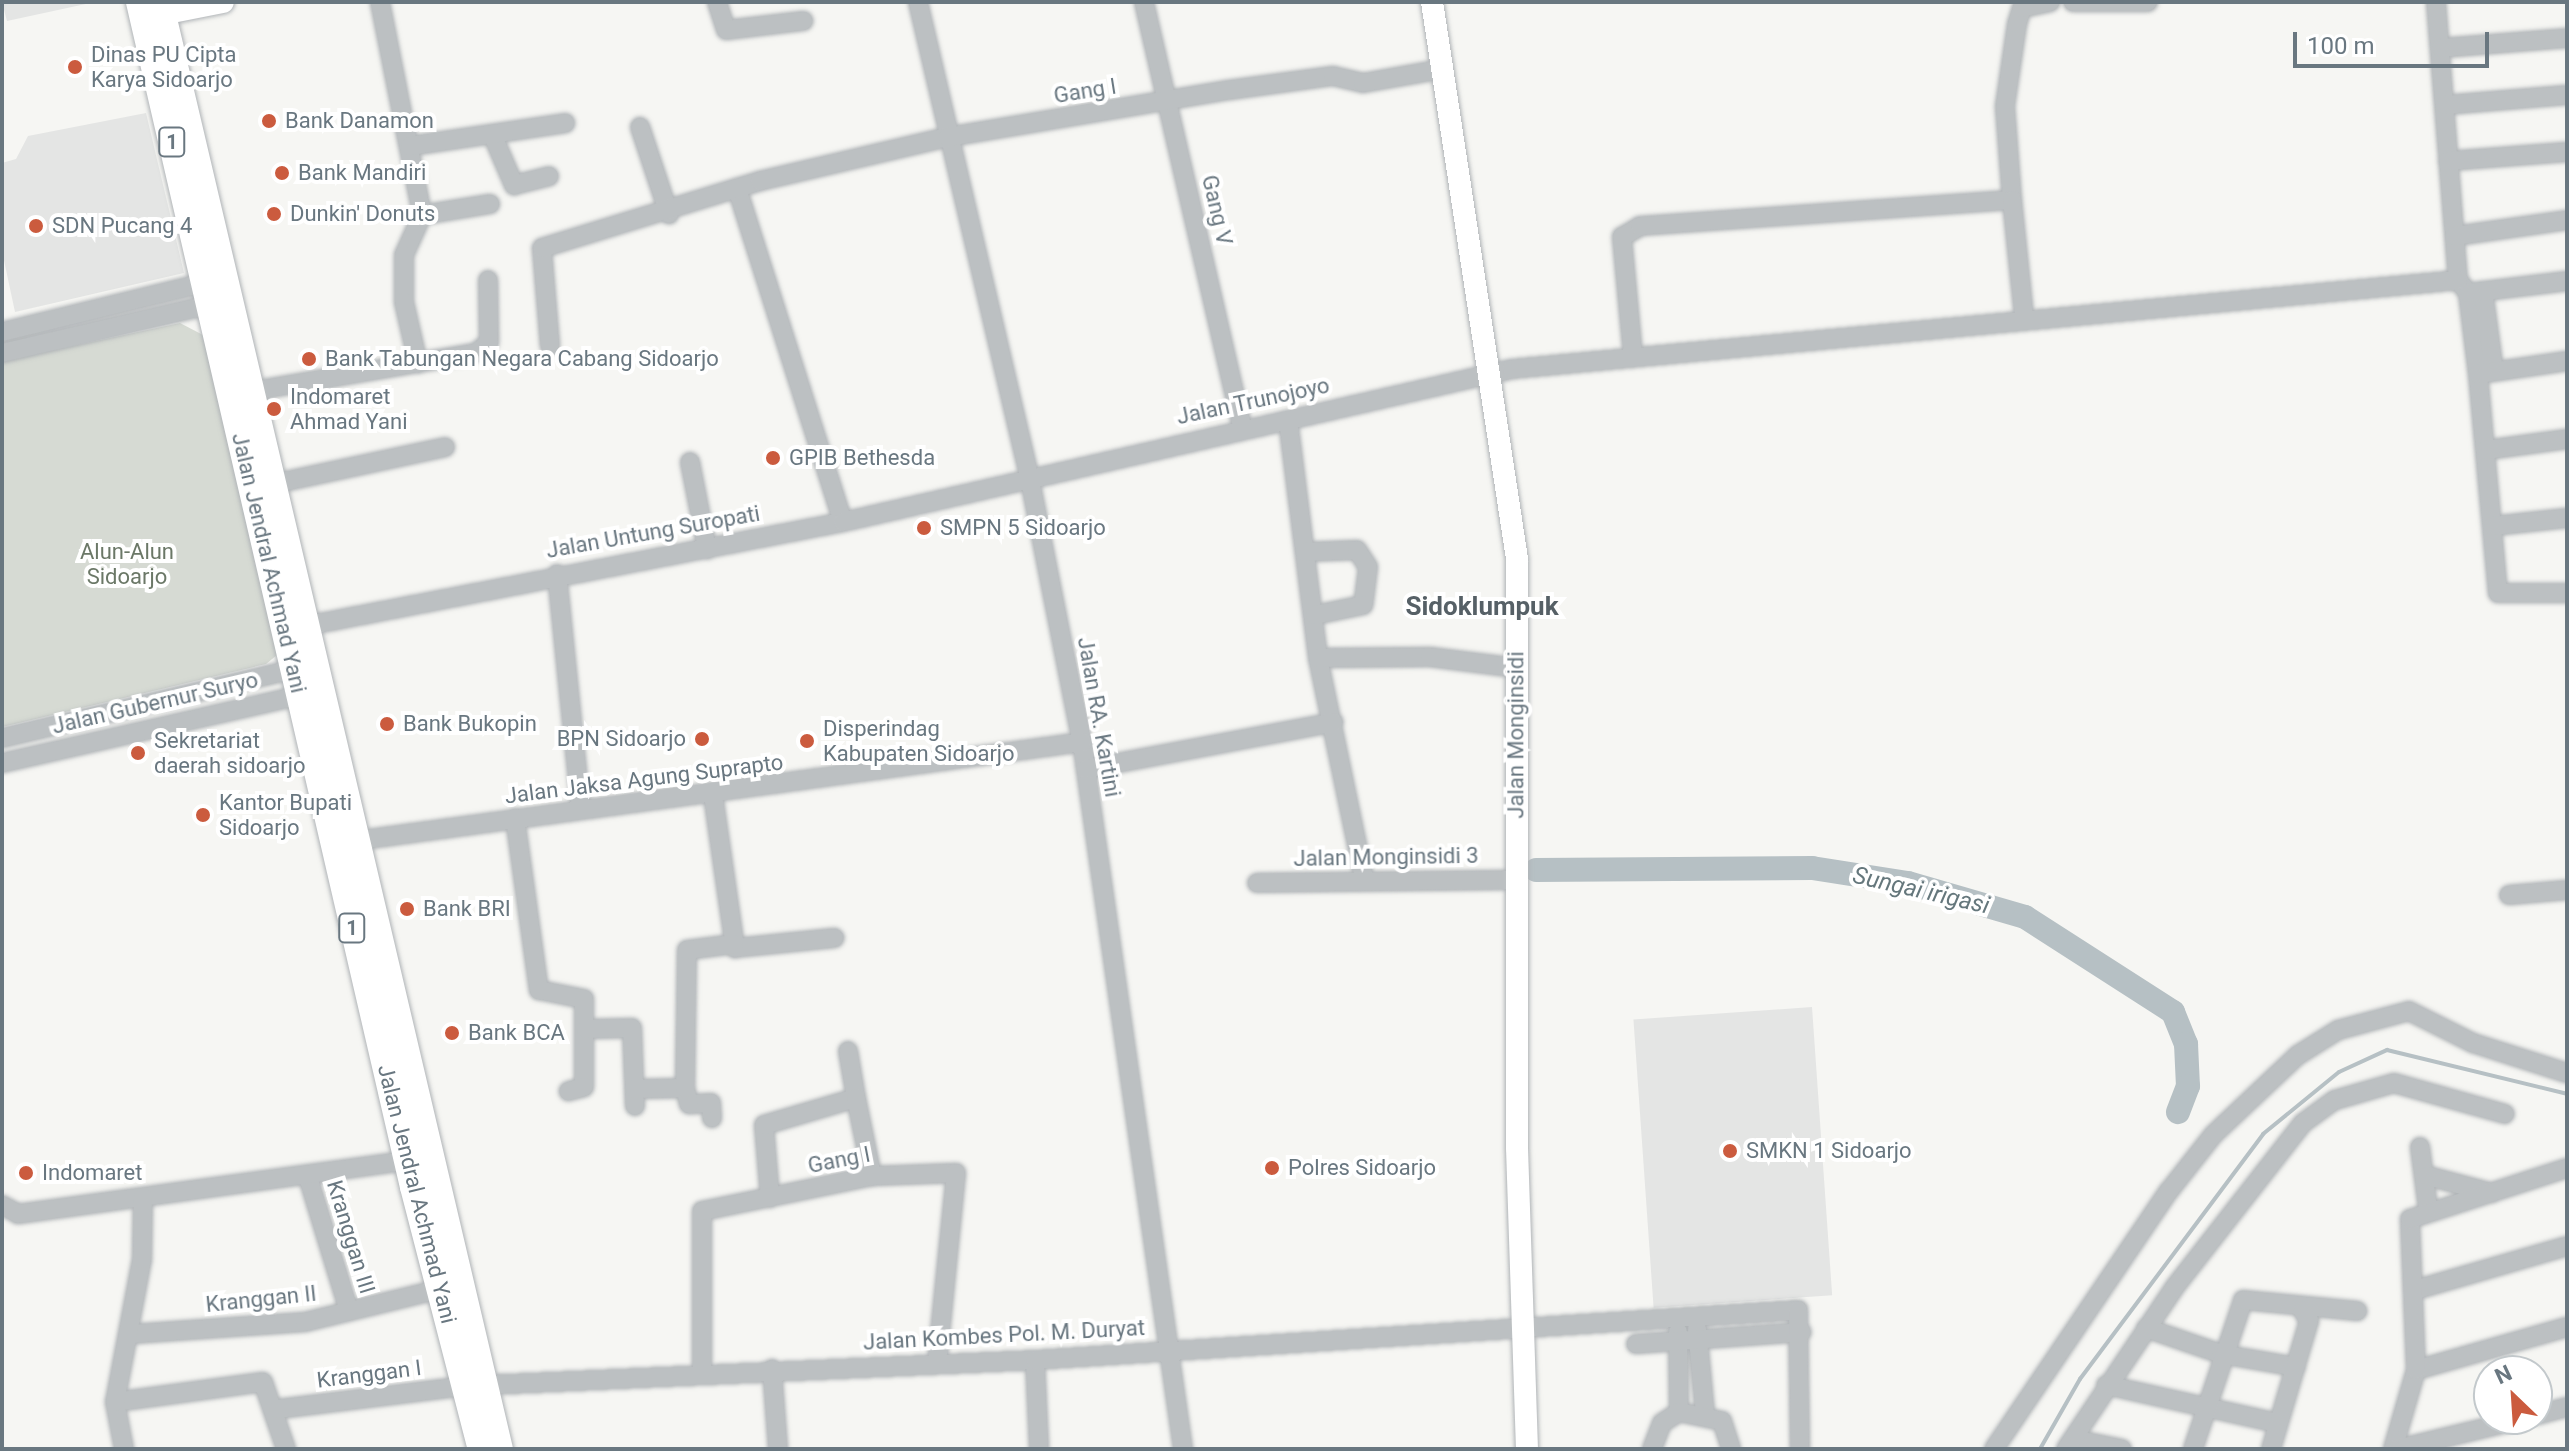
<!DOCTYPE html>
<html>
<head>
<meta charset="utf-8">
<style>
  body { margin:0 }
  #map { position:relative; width:2569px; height:1451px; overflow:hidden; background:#f6f6f3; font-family:Roboto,sans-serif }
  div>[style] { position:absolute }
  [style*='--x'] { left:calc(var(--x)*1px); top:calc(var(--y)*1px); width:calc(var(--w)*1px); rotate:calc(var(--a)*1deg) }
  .built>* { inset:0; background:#e4e5e4; transform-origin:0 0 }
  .green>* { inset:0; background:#d6dad3 }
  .stream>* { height:4px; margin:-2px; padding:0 2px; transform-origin:2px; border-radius:2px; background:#b6c0c4 }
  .river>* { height:24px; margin:-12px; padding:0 12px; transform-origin:12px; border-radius:12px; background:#b6c0c4 }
  .roads { filter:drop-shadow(0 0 2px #b0b4b7) drop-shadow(0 0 2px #b0b4b7) }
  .minor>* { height:18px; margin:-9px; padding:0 9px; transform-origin:9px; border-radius:9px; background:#bcc0c2 }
  .major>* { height:22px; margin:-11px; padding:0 11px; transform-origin:11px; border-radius:11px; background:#fff }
  .highway>* { height:26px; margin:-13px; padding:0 13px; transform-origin:13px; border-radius:13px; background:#fff }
  .dots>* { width:22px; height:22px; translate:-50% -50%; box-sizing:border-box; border:4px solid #fff; border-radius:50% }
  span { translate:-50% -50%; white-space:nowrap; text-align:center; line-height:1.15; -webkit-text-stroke:8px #fff; paint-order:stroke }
  .shield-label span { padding:2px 6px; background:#fff; border:2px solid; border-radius:6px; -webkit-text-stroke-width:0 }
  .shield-label { font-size:20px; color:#697780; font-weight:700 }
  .poi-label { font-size:22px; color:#697780 }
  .left { translate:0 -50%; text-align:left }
  .right { translate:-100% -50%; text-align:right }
  .street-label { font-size:22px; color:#697780 }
  .park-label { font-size:22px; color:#6b7867 }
  .water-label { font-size:24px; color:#65777c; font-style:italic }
  .quarter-label { font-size:26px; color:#566066; font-weight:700 }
  .frame { position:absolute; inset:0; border:4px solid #697780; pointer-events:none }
  .north { position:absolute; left:2473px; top:1355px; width:80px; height:80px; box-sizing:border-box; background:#fff; border:2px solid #c3c9cc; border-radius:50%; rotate:335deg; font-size:22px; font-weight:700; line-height:32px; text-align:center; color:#697780 }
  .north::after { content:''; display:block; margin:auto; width:28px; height:36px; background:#cb5b3e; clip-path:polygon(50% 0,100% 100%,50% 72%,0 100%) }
  .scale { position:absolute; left:2293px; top:32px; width:196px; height:36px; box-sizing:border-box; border:4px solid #697780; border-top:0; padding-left:10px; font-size:24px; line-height:28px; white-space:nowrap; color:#697780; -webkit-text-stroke:6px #fff; paint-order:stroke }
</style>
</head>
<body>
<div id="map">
  <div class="built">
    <div style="clip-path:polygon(2px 2px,95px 2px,7px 21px)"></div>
    <div style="clip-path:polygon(146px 113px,184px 273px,15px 312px,2px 251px,2px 163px,16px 159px,28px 136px)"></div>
    <div style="left:1812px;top:1007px;width:289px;height:179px;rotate:86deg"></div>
  </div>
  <div class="green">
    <div style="clip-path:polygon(180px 323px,203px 335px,277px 655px,266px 664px,2px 727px,2px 361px)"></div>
  </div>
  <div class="stream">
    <div style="--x:2040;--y:1449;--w:81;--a:-60.3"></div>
    <div style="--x:2080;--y:1379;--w:306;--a:-53.2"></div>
    <div style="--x:2263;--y:1134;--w:98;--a:-39.2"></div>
    <div style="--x:2339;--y:1072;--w:53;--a:-24.6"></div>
    <div style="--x:2387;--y:1050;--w:185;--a:13.7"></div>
  </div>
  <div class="river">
    <div style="--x:1536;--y:870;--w:276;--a:-0.4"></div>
    <div style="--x:1812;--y:868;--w:97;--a:8.9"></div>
    <div style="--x:1908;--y:883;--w:122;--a:16.2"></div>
    <div style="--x:2025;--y:917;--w:176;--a:32.7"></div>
    <div style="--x:2173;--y:1012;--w:35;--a:68"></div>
    <div style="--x:2186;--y:1044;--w:42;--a:87.3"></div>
    <div style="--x:2188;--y:1086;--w:28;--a:111"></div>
  </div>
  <div class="roads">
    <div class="minor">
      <div style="--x:380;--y:2;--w:217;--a:78.8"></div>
      <div style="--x:422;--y:215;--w:44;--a:114.2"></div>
      <div style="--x:404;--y:255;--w:47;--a:90"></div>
      <div style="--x:404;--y:302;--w:63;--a:77.1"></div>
      <div style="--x:717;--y:2;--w:29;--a:72"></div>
      <div style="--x:726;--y:30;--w:78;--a:-6.7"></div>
      <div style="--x:918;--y:2;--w:491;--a:76.8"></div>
      <div style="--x:1030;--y:480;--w:267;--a:78.8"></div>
      <div style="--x:1082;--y:742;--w:714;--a:81.87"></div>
      <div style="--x:1144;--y:2;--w:437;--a:77"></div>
      <div style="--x:2073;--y:2;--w:75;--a:0"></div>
      <div style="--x:2436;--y:2;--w:279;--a:85.5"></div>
      <div style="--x:2458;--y:280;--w:16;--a:52"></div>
      <div style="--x:2468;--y:293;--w:82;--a:83"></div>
      <div style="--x:2478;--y:374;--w:220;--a:84.8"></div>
      <div style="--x:2498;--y:593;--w:69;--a:0"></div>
      <div style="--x:2441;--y:48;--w:126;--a:-4.5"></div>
      <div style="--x:2445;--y:105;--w:122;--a:-4.7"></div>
      <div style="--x:640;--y:127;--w:92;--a:71.6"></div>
      <div style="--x:492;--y:134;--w:56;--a:66.7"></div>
      <div style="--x:514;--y:185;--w:36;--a:-14"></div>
      <div style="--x:410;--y:146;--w:157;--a:-8.4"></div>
      <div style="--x:2448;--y:161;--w:119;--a:-4.3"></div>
      <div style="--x:737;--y:188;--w:350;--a:72.4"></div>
      <div style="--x:2012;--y:200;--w:94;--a:-94.3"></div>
      <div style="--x:2005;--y:106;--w:83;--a:-81.7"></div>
      <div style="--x:2017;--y:24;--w:17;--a:-73"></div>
      <div style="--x:2022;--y:8;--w:29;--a:-12"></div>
      <div style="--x:422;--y:215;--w:69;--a:-9.2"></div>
      <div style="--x:2455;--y:236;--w:113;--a:-8.1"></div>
      <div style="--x:2483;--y:291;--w:81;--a:82.2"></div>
      <div style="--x:2468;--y:293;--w:100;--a:-6.9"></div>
      <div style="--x:2;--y:332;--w:207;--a:-13.7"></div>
      <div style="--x:550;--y:346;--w:98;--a:-94.7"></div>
      <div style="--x:542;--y:248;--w:228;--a:-17.1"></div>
      <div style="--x:760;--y:181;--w:193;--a:-13.2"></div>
      <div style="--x:948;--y:137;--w:285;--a:-9.5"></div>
      <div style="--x:1229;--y:90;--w:105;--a:-7.7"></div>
      <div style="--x:1333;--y:76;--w:31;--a:13"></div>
      <div style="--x:1363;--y:83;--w:80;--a:-10"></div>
      <div style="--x:2;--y:353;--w:212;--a:-13.1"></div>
      <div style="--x:1633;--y:356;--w:120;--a:-95.3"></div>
      <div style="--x:1622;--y:237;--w:21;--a:-31"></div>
      <div style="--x:1640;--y:226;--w:373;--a:-4"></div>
      <div style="--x:2012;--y:200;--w:117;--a:84.1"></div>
      <div style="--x:2478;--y:374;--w:90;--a:-8.3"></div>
      <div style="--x:253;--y:391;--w:226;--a:-9.7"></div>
      <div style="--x:476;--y:353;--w:17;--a:-40"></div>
      <div style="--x:489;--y:342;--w:62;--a:-90.9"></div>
      <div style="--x:1288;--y:420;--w:240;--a:82.8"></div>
      <div style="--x:1318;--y:658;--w:226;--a:78.2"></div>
      <div style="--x:2486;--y:450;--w:82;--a:-7.7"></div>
      <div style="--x:690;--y:462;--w:89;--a:78.9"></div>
      <div style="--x:273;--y:484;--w:176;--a:-12.1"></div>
      <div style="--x:2493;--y:526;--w:74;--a:-6.2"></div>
      <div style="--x:1305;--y:552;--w:52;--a:-2.2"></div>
      <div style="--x:1357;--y:550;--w:20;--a:57"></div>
      <div style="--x:1368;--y:567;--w:38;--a:97"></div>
      <div style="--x:1363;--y:605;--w:49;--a:168.2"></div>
      <div style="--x:557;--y:574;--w:236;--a:84.2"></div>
      <div style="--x:295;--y:628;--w:558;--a:-10.95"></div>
      <div style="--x:843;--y:522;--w:686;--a:-12.88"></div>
      <div style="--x:1512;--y:369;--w:950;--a:-5.37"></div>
      <div style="--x:1318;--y:658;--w:112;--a:-0.5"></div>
      <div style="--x:1430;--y:657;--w:88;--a:7.2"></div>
      <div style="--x:2;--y:738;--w:309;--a:-13.3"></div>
      <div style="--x:2;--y:763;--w:315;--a:-12.8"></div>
      <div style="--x:1086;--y:769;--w:252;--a:-10.7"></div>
      <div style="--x:713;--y:795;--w:155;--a:81.8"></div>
      <div style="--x:735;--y:948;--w:100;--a:-5.8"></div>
      <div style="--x:515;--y:818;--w:174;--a:82.1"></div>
      <div style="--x:539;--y:990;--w:46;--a:11.3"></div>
      <div style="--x:584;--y:999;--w:88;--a:90"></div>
      <div style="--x:584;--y:1087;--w:16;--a:165"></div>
      <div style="--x:354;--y:841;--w:735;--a:-7.74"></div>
      <div style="--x:1257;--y:883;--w:259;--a:-0.7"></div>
      <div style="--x:2509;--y:895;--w:58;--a:-4.9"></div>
      <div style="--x:586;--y:1029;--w:46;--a:-1.2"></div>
      <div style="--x:632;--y:1028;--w:78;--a:87.8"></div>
      <div style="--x:848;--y:1051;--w:48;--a:80.3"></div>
      <div style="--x:635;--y:1089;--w:50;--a:-1.1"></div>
      <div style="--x:712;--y:1118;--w:15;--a:-94"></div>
      <div style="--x:711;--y:1103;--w:22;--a:177"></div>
      <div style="--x:689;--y:1104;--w:16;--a:-104"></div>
      <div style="--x:685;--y:1088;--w:138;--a:-89.2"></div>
      <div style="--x:687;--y:950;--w:47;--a:-7.3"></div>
      <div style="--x:2420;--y:1147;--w:63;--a:82.6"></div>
      <div style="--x:2428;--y:1176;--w:66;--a:14.9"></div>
      <div style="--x:308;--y:1177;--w:140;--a:73"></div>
      <div style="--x:770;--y:1198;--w:73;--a:-94.7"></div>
      <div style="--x:764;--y:1125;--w:96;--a:-16.4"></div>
      <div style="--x:856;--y:1098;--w:80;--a:78.4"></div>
      <div style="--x:2;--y:1205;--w:18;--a:29"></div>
      <div style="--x:18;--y:1214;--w:393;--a:-7.8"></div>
      <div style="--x:2415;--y:1290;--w:158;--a:-16.1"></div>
      <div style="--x:2146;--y:1328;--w:79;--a:19.1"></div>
      <div style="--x:2221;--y:1354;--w:76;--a:9.8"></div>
      <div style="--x:1697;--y:1329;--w:84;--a:84.6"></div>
      <div style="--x:1678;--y:1332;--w:80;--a:89.3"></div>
      <div style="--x:132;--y:1334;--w:173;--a:-4"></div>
      <div style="--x:305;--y:1322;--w:139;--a:-13.7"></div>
      <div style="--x:1636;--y:1344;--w:166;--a:-4.1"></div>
      <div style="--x:1035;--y:1360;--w:89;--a:87.4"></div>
      <div style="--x:772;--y:1369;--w:80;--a:85.7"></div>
      <div style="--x:2416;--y:1370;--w:157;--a:-15.9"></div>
      <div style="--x:702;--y:1373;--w:162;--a:-90"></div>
      <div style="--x:702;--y:1211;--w:174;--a:-11.6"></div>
      <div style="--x:872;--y:1176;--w:84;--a:-2"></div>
      <div style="--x:956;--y:1173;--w:191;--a:95.7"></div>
      <div style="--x:2106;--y:1385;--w:175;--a:12.5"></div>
      <div style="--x:115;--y:1402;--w:149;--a:-7.7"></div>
      <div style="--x:263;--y:1382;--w:71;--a:71.1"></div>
      <div style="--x:278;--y:1409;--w:188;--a:-7"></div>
      <div style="--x:465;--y:1386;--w:571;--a:-2.61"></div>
      <div style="--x:1035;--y:1360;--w:765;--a:-3.75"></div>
      <div style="--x:1798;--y:1310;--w:139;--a:89.2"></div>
      <div style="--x:2537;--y:1415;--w:31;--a:-15"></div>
      <div style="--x:2073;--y:1439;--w:50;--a:11.5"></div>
      <div style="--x:124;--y:1449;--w:48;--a:-100.8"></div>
      <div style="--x:115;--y:1402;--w:146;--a:-79.3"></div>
      <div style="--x:142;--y:1259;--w:62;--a:-89.1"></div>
      <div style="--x:1652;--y:1449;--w:28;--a:-69"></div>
      <div style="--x:1662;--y:1423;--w:20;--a:-33"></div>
      <div style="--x:1679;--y:1412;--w:44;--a:11.8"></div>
      <div style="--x:1722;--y:1421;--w:29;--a:72"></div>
      <div style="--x:1994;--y:1449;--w:312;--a:-55.9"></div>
      <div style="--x:2169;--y:1191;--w:71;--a:-51.8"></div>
      <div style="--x:2213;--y:1135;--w:117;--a:-43.3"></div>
      <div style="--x:2298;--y:1055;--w:47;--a:-32"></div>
      <div style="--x:2338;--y:1030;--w:73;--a:-15"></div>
      <div style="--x:2409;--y:1011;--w:72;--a:26.6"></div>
      <div style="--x:2473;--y:1043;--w:99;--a:17.7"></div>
      <div style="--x:2066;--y:1449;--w:194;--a:-56.1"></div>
      <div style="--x:2174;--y:1288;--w:209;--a:-52"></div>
      <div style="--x:2303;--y:1123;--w:39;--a:-36"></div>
      <div style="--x:2335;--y:1100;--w:61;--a:-16.1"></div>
      <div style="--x:2394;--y:1083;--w:115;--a:15.6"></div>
      <div style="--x:2193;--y:1449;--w:157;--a:-71.4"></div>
      <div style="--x:2243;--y:1300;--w:115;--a:5.5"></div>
      <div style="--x:2271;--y:1449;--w:134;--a:-73.5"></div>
      <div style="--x:2309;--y:1321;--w:12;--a:-121"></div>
      <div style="--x:2393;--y:1449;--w:82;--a:-73.8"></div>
      <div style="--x:2416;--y:1370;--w:151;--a:-92.3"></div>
      <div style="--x:2410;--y:1219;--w:165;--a:-18"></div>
      <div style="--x:2398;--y:1449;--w:128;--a:-13.6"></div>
    </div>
    <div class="major">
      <div style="--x:1432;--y:2;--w:563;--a:81.32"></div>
      <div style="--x:1517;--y:559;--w:589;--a:90"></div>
      <div style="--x:1517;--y:1148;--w:301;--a:88.1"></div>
      <div style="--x:162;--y:14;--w:62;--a:-11.1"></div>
    </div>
    <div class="highway">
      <div style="--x:139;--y:2;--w:1216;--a:76.98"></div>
      <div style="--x:413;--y:1187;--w:271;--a:75.5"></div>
      <div style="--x:160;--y:2;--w:1486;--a:76.78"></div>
    </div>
  </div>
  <div class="dots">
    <div style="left:75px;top:67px;background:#cb5b3e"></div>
    <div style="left:269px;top:121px;background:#cb5b3e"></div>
    <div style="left:282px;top:173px;background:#cb5b3e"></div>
    <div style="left:274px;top:214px;background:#cb5b3e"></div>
    <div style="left:36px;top:226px;background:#cb5b3e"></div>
    <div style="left:309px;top:359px;background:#cb5b3e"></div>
    <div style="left:274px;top:409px;background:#cb5b3e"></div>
    <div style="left:773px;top:458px;background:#cb5b3e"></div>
    <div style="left:924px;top:528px;background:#cb5b3e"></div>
    <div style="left:387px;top:724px;background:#cb5b3e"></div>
    <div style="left:702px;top:739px;background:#cb5b3e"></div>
    <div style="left:807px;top:741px;background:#cb5b3e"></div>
    <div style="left:138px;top:753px;background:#cb5b3e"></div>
    <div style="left:203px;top:815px;background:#cb5b3e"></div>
    <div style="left:407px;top:909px;background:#cb5b3e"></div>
    <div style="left:452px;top:1033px;background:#cb5b3e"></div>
    <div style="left:1730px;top:1151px;background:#cb5b3e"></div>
    <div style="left:1272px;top:1168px;background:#cb5b3e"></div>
    <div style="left:26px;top:1173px;background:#cb5b3e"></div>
  </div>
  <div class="shield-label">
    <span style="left:172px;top:142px">1</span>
    <span style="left:352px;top:928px">1</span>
  </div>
  <div class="poi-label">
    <span class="left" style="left:91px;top:67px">Dinas PU Cipta<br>Karya Sidoarjo</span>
    <span class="left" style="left:285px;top:121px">Bank Danamon</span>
    <span class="left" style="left:298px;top:173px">Bank Mandiri</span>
    <span class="left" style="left:290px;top:214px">Dunkin' Donuts</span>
    <span class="left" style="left:52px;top:226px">SDN Pucang 4</span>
    <span class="left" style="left:325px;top:359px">Bank Tabungan Negara Cabang Sidoarjo</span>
    <span class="left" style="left:290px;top:409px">Indomaret<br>Ahmad Yani</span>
    <span class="left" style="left:789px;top:458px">GPIB Bethesda</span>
    <span class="left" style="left:940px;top:528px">SMPN 5 Sidoarjo</span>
    <span class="left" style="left:403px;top:724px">Bank Bukopin</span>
    <span class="left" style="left:823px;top:741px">Disperindag<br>Kabupaten Sidoarjo</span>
    <span class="right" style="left:686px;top:739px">BPN Sidoarjo</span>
    <span class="left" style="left:154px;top:753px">Sekretariat<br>daerah sidoarjo</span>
    <span class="left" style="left:219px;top:815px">Kantor Bupati<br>Sidoarjo</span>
    <span class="left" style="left:423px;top:909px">Bank BRI</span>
    <span class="left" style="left:468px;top:1033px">Bank BCA</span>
    <span class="left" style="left:1746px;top:1151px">SMKN 1 Sidoarjo</span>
    <span class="left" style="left:1288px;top:1168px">Polres Sidoarjo</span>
    <span class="left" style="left:42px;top:1173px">Indomaret</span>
  </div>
  <div class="street-label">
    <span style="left:1085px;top:91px;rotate:-9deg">Gang I</span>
    <span style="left:1217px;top:210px;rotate:77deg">Gang V</span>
    <span style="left:1253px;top:401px;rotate:-12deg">Jalan Trunojoyo</span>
    <span style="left:653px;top:532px;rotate:-10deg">Jalan Untung Suropati</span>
    <span style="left:269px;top:563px;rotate:77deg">Jalan Jendral Achmad Yani</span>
    <span style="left:155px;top:703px;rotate:-13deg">Jalan Gubernur Suryo</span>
    <span style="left:1099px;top:717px;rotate:80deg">Jalan RA. Kartini</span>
    <span style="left:1516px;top:735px;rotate:-90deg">Jalan Monginsidi</span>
    <span style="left:644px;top:779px;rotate:-7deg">Jalan Jaksa Agung Suprapto</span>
    <span style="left:1386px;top:857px;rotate:-1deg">Jalan Monginsidi 3</span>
    <span style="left:839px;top:1160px;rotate:-11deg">Gang I</span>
    <span style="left:417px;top:1194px;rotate:76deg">Jalan Jendral Achmad Yani</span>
    <span style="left:351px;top:1237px;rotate:73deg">Kranggan III</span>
    <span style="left:261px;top:1299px;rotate:-6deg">Kranggan II</span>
    <span style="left:1004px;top:1335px;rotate:-3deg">Jalan Kombes Pol. M. Duryat</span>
    <span style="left:369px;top:1374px;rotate:-7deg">Kranggan I</span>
  </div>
  <div class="park-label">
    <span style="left:127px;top:564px">Alun-Alun<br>Sidoarjo</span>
  </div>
  <div class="water-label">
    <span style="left:1921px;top:891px;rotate:13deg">Sungai irigasi</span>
  </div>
  <div class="quarter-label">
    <span style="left:1482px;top:607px">Sidoklumpuk</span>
  </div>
  <div class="frame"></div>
  <div class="north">N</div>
  <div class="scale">100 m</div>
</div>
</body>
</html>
